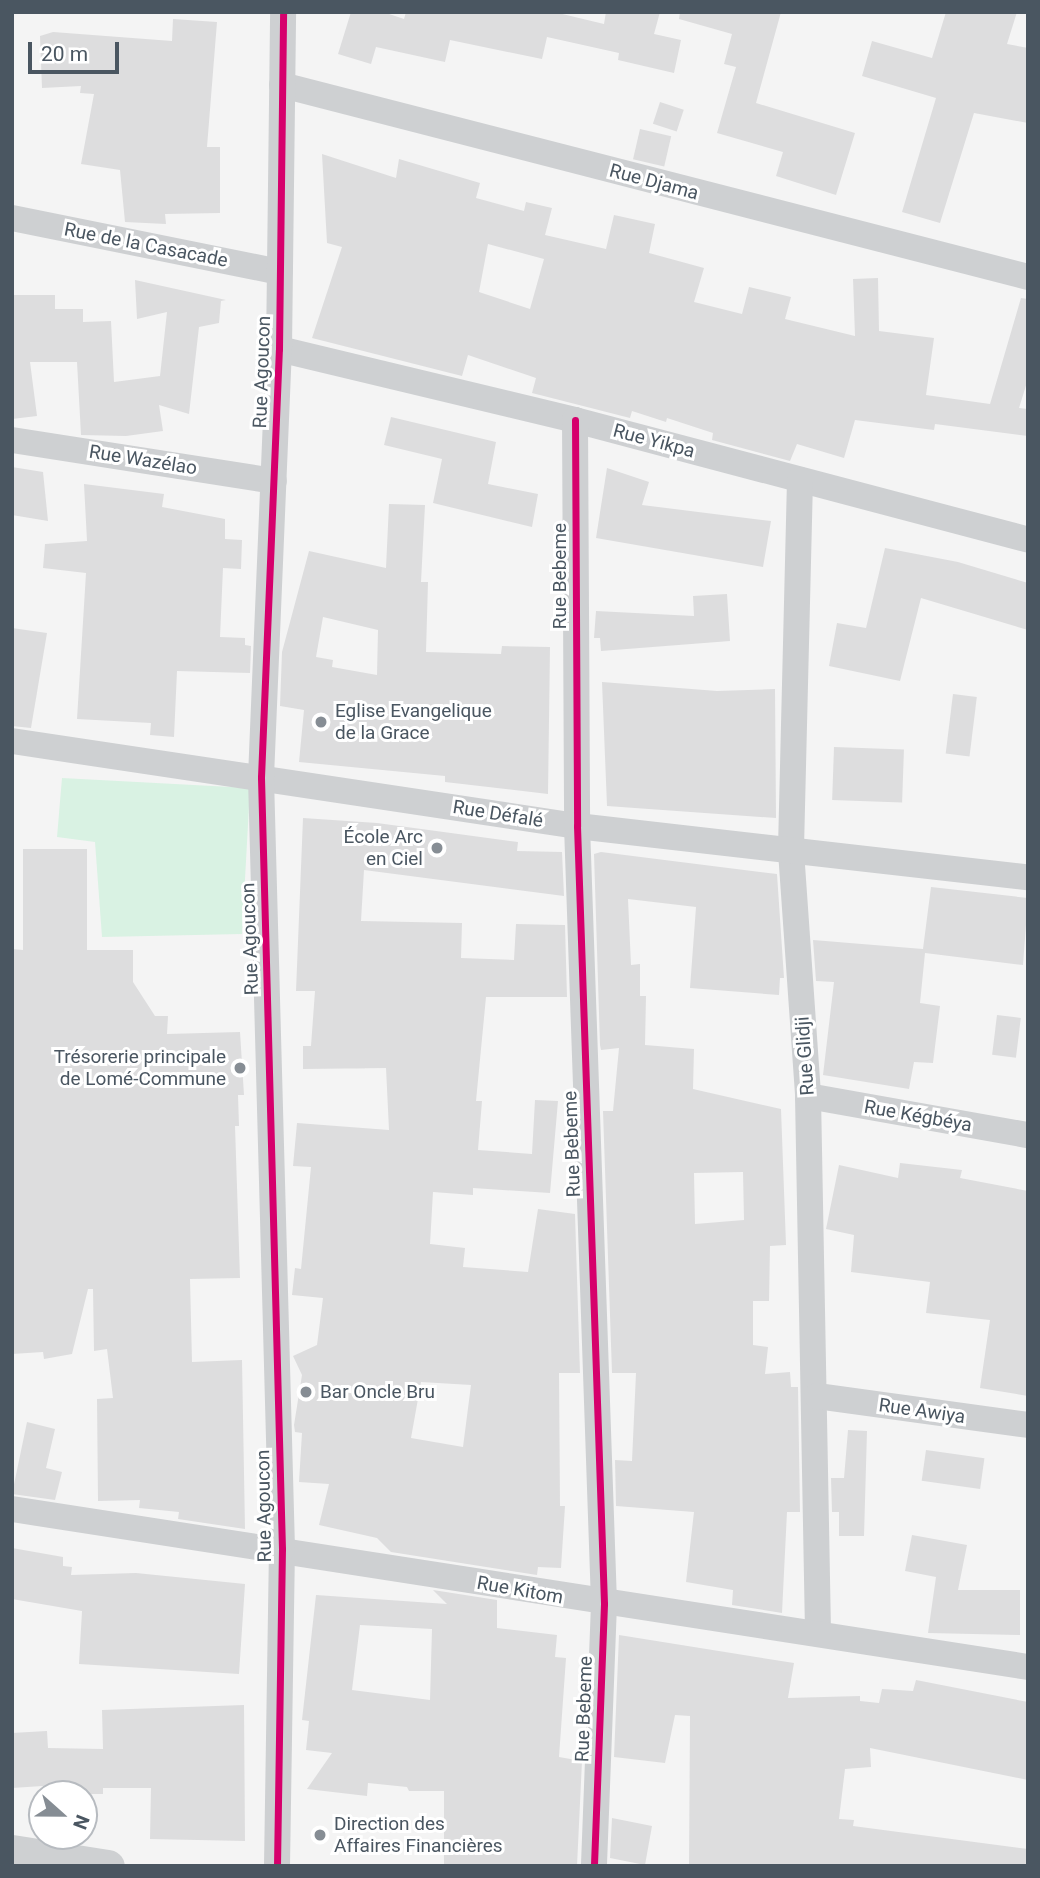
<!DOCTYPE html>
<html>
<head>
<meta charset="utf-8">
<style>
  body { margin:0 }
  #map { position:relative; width:1040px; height:1878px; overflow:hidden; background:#f4f4f4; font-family:Roboto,sans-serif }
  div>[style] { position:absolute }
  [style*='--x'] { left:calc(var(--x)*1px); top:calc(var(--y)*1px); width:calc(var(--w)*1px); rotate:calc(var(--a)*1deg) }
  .green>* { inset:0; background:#d9f2e3 }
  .building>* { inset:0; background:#ddddde; transform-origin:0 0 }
  .minor>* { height:26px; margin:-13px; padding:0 13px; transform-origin:13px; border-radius:13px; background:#ced0d2 }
  .tertiary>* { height:33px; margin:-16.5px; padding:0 16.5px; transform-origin:16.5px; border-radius:16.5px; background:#ced0d2 }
  .cycleway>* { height:7px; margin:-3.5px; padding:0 3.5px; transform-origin:3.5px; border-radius:3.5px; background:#d6006c }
  .dots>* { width:19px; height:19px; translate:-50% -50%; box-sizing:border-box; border:4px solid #fff; border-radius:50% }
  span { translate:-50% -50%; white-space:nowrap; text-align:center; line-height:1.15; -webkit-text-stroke:6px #fff; paint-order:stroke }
  .street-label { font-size:19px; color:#4a5661 }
  .poi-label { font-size:19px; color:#4a5661 }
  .left { translate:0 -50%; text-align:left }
  .right { translate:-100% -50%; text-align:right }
  .frame { position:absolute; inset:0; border:14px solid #4a5661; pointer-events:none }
  .north { position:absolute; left:28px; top:1780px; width:70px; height:70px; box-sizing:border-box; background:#fff; border:2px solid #b7bbc0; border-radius:50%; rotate:111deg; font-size:19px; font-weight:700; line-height:28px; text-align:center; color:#4a5661 }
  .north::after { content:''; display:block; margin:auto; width:24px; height:32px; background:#868d94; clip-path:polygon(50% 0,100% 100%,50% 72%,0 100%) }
  .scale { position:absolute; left:28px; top:42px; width:91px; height:32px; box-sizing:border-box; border:4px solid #4a5661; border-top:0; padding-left:9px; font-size:21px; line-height:24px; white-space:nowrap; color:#4a5661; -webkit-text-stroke:5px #fff; paint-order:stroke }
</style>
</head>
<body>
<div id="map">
  <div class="green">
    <div style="clip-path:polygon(62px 778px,250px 788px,242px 934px,102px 937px,95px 842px,57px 837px)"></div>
  </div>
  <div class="building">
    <div style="clip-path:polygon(351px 12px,383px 12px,404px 19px,406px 12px,554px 12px,604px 24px,606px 12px,660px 12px,654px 34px,681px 40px,674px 73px,618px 60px,619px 53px,547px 37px,542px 59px,450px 40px,445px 62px,376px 47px,371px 64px,338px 54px)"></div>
    <div style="clip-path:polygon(680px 12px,781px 12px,756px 103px,855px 133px,836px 195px,776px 176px,783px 152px,717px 133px,736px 67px,724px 64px,732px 34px,679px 19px)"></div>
    <div style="clip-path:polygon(946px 12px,1017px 12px,1007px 44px,1028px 48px,1028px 123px,974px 113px,940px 223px,902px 212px,936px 98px,862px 76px,872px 41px,932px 58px)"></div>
    <div style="clip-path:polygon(173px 19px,217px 22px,207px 147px,220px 147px,220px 213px,165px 214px,166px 224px,125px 222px,120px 170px,81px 164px,94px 94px,80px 93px,81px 86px,42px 88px,40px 36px,53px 32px,172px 41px)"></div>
    <div style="left:660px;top:102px;width:25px;height:23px;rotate:18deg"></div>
    <div style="left:640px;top:129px;width:32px;height:31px;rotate:13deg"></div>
    <div style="clip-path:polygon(evenodd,322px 154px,396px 178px,399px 159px,480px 183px,476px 198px,524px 211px,526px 202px,552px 208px,545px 235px,606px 249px,614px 215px,655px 224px,649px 253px,704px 268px,694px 302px,742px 314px,749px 287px,791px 297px,785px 319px,855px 336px,853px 279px,878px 278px,879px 331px,934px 338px,926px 395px,990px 404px,1021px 298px,1028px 299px,1028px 379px,1019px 408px,1028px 409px,1028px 436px,935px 424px,934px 430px,855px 420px,844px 458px,797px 444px,790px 461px,712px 440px,713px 433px,667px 418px,666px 422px,632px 411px,630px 418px,532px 393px,536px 378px,468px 355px,462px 376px,312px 338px,342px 247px,327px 243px,322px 154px,488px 244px,544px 259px,530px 309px,479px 292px,488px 244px)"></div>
    <div style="clip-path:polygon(135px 280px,226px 300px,221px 301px,219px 323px,199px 327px,189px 414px,159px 405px,163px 431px,126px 436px,81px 435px,77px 362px,30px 362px,37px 416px,12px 419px,13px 295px,55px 295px,55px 309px,83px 309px,83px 322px,111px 321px,114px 382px,160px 376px,167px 312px,137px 319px)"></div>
    <div style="clip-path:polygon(391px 417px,496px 442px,488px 484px,538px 494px,532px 527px,433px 503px,442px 459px,384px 445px)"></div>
    <div style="clip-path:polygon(12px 467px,43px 472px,48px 521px,12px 515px)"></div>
    <div style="clip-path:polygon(607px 468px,649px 482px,642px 505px,771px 521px,763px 567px,596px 538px)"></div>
    <div style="clip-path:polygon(84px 484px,164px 494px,162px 507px,225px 519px,225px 539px,242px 540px,241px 569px,223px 568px,220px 637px,245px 638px,245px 645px,251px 646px,250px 673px,177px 671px,174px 737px,150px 735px,151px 723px,77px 719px,86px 573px,43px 568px,45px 544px,87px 541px)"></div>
    <div style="clip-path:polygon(evenodd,389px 504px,425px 505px,421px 582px,428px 582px,426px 652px,501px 654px,502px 646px,550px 647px,548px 794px,445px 782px,445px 776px,299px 762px,304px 710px,280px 706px,282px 652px,309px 551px,386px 568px,389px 504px,323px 617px,378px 630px,377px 675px,332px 667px,333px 660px,316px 657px,323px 617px)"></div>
    <div style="clip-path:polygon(885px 548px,958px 562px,1028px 583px,1028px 630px,921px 598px,900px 681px,829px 666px,837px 623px,866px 628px)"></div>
    <div style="clip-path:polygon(727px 594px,730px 641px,601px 651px,600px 638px,594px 638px,596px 611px,694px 616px,693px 596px)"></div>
    <div style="clip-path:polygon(12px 628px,47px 633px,31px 728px,12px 726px)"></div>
    <div style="clip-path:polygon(602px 682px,717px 691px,775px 689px,776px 818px,607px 806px)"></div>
    <div style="left:953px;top:694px;width:24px;height:60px;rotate:7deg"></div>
    <div style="left:834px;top:747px;width:70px;height:53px;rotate:2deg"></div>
    <div style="clip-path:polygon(evenodd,303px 818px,377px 823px,518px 842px,517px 851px,562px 852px,564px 896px,364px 870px,361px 921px,462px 923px,461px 958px,514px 960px,516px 924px,565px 925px,567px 997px,486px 997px,476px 1101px,482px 1101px,478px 1150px,532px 1154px,535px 1100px,558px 1101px,550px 1193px,473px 1188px,473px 1195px,433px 1192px,430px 1244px,465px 1248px,463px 1267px,528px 1272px,538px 1209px,575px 1214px,580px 1373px,559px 1373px,560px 1506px,565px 1506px,561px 1568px,538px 1567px,537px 1575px,391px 1552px,377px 1538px,319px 1525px,329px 1484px,299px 1482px,302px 1433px,295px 1432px,294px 1425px,302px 1375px,293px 1356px,317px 1345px,323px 1298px,292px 1295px,295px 1268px,301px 1269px,311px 1167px,293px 1166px,297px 1123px,389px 1130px,386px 1068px,303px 1069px,303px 1046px,311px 1046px,315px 991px,296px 991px,303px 818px,421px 1382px,471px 1385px,463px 1447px,411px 1438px,421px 1382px)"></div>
    <div style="clip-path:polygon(23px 849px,87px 849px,87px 950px,133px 950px,133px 982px,155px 1016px,168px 1016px,167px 1034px,240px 1032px,244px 1095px,238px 1095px,239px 1126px,235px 1126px,240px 1278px,190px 1279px,192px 1362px,242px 1360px,245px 1529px,178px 1519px,179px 1512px,139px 1508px,140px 1500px,98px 1501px,97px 1399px,113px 1398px,107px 1349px,94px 1351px,93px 1289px,88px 1289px,72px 1354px,44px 1359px,43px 1352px,12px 1354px,12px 949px,23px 950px)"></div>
    <div style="clip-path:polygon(evenodd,601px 852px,777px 874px,784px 978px,780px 978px,779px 995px,690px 988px,696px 907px,628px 899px,631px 965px,640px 964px,640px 996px,646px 996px,645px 1045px,694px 1049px,693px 1089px,781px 1109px,786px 1245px,770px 1246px,769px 1301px,753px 1301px,753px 1345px,768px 1347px,765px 1374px,790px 1372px,791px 1387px,798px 1387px,800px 1512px,787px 1512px,782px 1613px,732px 1605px,733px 1590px,686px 1582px,694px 1512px,616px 1506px,615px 1460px,632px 1461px,636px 1373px,612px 1373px,603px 1111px,613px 1111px,619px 1048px,601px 1050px,600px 1045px,594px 854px,601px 852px,743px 1172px,744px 1220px,695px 1224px,694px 1173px,743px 1172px)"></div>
    <div style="clip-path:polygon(931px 887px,1028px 898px,1023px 965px,925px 953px,920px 1003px,940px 1006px,933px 1063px,914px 1062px,909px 1089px,823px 1075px,834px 982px,816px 981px,813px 940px,923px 949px)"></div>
    <div style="left:997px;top:1015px;width:24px;height:40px;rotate:7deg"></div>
    <div style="clip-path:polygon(900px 1163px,962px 1170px,960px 1178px,1028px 1191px,1028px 1396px,980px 1388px,990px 1320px,926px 1313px,930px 1282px,851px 1272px,854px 1235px,826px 1229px,839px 1165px,898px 1178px)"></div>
    <div style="clip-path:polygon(27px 1422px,55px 1429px,46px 1468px,62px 1472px,55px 1500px,12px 1494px)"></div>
    <div style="clip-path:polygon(848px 1430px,867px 1431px,864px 1536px,839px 1536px,839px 1512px,832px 1512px,831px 1478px,844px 1478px)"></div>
    <div style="left:926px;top:1450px;width:59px;height:31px;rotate:8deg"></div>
    <div style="clip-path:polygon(912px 1535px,967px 1545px,958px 1590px,1020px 1590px,1020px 1635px,928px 1633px,936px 1577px,905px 1571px)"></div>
    <div style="clip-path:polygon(12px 1548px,63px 1557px,63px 1566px,72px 1567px,71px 1575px,136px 1573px,245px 1584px,239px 1674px,79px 1664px,82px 1611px,12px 1599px)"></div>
    <div style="clip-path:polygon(evenodd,433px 1590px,497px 1600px,497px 1628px,557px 1635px,555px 1657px,566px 1658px,559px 1757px,582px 1761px,577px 1866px,444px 1866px,444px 1791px,409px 1791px,407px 1787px,368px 1783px,367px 1796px,307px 1789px,332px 1753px,306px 1750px,309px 1721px,302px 1720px,316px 1595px,447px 1604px,433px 1590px,360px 1625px,432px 1629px,430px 1700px,352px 1690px,360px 1625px)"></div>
    <div style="clip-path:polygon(619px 1635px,794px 1663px,788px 1698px,860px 1696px,860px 1701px,879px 1703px,882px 1689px,913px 1691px,916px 1680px,1028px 1702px,1028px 1780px,870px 1748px,871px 1767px,845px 1769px,839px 1819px,854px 1820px,853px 1826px,1028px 1849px,1028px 1866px,689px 1866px,690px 1716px,675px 1715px,665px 1763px,614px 1757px)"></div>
    <div style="clip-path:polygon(244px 1705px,245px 1841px,150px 1839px,151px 1788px,103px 1788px,103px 1794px,73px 1794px,73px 1784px,12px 1788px,12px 1733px,47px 1731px,48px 1748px,103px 1749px,102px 1710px)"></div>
    <div style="clip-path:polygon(612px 1818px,652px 1826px,645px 1865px,610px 1858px)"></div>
  </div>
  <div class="minor">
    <div style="--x:282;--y:85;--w:770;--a:14.43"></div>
    <div style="--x:12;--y:218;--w:273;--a:11.4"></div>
    <div style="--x:279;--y:349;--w:304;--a:13.5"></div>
    <div style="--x:575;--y:420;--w:469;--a:14.8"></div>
    <div style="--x:575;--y:420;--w:406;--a:89.7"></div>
    <div style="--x:577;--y:826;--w:778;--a:88.01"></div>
    <div style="--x:604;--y:1604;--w:262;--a:92.2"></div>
    <div style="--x:12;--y:440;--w:265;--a:8.9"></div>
    <div style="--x:800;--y:480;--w:371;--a:91.4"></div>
    <div style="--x:791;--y:851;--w:246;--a:86"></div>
    <div style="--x:808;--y:1096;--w:536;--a:88.93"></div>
    <div style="--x:12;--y:741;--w:571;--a:8.56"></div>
    <div style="--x:577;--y:826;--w:454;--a:6.5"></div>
    <div style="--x:808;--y:1096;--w:223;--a:10.1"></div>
    <div style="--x:817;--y:1396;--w:213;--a:7.8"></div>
    <div style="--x:12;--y:1509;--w:1028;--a:8.84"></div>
    <div style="--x:277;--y:1866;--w:317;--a:-89.1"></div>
    <div style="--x:282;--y:1549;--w:772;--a:-91.56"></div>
    <div style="--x:261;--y:777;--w:428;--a:-87.6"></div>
    <div style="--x:279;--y:349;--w:337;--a:-89.3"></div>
  </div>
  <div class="tertiary">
    <div style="--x:12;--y:1851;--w:97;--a:8.9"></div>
  </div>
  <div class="cycleway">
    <div style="--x:575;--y:420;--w:406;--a:89.7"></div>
    <div style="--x:577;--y:826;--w:778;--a:88.01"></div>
    <div style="--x:604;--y:1604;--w:262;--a:92.2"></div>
    <div style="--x:277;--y:1866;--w:317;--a:-89.1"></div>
    <div style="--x:282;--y:1549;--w:772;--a:-91.56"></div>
    <div style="--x:261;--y:777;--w:428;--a:-87.6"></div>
    <div style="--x:279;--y:349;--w:337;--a:-89.3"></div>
  </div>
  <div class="dots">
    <div style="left:321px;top:722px;background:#868d94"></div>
    <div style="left:437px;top:848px;background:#868d94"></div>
    <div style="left:240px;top:1068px;background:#868d94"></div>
    <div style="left:306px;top:1392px;background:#868d94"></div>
    <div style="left:320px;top:1835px;background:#868d94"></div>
  </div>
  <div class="street-label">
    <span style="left:654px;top:182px;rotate:15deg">Rue Djama</span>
    <span style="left:146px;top:245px;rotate:11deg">Rue de la Casacade</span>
    <span style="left:262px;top:372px;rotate:-88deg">Rue Agoucon</span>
    <span style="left:654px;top:441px;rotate:15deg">Rue Yikpa</span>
    <span style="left:143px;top:460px;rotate:9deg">Rue Wazélao</span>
    <span style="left:560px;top:576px;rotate:-90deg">Rue Bebeme</span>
    <span style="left:498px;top:814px;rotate:9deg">Rue Défalé</span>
    <span style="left:250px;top:939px;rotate:-92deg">Rue Agoucon</span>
    <span style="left:805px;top:1056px;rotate:-94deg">Rue Glidji</span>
    <span style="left:918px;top:1116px;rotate:10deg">Rue Kégbéya</span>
    <span style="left:572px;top:1144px;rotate:-92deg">Rue Bebeme</span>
    <span style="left:922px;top:1411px;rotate:8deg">Rue Awiya</span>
    <span style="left:264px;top:1506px;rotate:-91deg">Rue Agoucon</span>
    <span style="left:520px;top:1590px;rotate:10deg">Rue Kitom</span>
    <span style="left:584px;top:1709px;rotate:-88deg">Rue Bebeme</span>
  </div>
  <div class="poi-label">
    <span class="left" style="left:335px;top:722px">Eglise Evangelique<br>de la Grace</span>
    <span class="right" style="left:423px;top:848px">École Arc<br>en Ciel</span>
    <span class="right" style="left:226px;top:1068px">Trésorerie principale<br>de Lomé-Commune</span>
    <span class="left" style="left:320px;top:1392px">Bar Oncle Bru</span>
    <span class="left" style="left:334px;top:1835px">Direction des<br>Affaires Financières</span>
  </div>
  <div class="frame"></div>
  <div class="north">N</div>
  <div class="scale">20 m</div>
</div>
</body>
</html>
